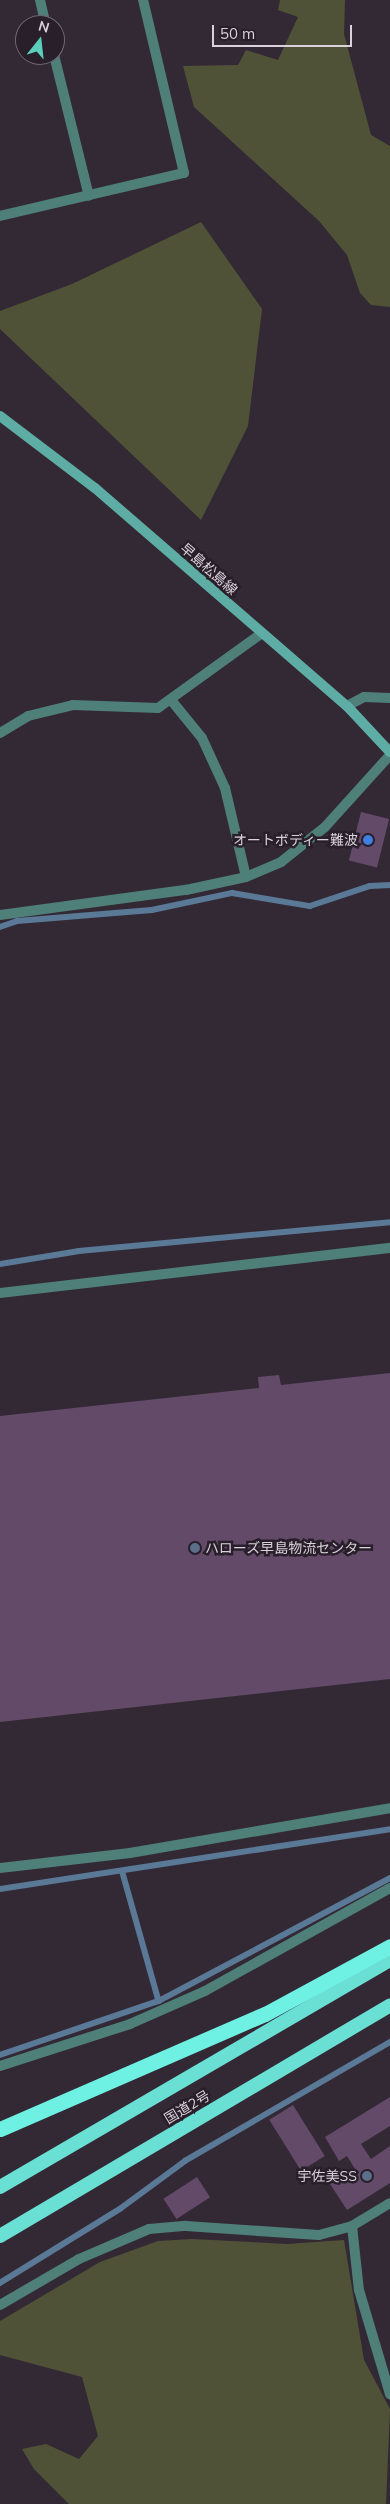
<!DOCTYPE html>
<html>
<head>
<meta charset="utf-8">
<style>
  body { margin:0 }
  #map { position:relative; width:390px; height:2504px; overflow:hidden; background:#332935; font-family:Mulish,"Noto Sans JP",sans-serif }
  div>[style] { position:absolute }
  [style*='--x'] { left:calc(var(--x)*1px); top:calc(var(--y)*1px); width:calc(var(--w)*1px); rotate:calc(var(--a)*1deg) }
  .green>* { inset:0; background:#505237 }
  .stream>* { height:5.5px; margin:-2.75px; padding:0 2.75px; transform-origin:2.75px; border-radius:2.75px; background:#5a7996 }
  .building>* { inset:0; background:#634a68; transform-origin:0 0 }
  .minor>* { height:10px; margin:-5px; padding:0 5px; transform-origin:5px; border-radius:5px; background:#4f7f79 }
  .tertiary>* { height:10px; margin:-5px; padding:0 5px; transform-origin:5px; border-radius:5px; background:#4f7f79 }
  .secondary>* { height:10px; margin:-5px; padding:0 5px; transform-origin:5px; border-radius:5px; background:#5eada4 }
  .trunk>* { height:14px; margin:-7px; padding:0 7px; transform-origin:7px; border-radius:7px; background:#6ae0d4 }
  .motorway>* { height:15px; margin:-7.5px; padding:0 7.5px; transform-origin:7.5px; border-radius:7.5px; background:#6ef1e3 }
  .dots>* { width:14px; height:14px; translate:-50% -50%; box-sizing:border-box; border:2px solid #291f2b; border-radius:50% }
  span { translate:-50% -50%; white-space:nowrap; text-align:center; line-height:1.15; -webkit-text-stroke:5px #291f2b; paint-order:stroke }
  .street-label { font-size:14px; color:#d9d2da }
  .poi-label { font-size:14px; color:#d9d2da }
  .right { translate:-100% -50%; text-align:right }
  .left { translate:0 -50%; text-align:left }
  .north { position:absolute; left:15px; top:15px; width:50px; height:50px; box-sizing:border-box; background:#291f2b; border:1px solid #6f6771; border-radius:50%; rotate:16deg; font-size:14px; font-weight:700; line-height:20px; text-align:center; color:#d9d2da }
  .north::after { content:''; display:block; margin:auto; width:18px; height:22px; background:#5bcebc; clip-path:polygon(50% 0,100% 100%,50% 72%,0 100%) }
  .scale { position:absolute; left:212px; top:25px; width:140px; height:22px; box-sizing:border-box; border:2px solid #d9d2da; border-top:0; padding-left:6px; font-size:15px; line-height:18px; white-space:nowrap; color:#d9d2da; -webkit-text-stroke:4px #291f2b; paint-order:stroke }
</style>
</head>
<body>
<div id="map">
  <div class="green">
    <div style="clip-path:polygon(280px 0,345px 0,344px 34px,371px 135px,390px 146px,390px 307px,371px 305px,360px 293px,347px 255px,319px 221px,194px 107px,183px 66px,238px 65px,246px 50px,278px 60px,298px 17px,278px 10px)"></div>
    <div style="clip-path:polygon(201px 222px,262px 309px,248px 426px,201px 520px,0 329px,0 311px,72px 284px)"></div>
    <div style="clip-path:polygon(192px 2239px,287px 2244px,344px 2240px,364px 2360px,390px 2409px,386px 2504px,69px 2504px,34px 2469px,22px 2449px,46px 2444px,79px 2459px,98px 2436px,82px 2377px,0 2355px,0 2321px,100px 2262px,158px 2241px)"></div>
  </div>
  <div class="stream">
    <div style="--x:0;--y:927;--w:18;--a:-19"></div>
    <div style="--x:17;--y:921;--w:135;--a:-4.7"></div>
    <div style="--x:152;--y:910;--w:82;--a:-12"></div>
    <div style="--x:232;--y:893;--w:79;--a:9.5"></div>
    <div style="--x:310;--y:906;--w:63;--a:-18.4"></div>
    <div style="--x:370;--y:886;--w:20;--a:-3"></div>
    <div style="--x:0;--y:1264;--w:80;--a:-9.3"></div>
    <div style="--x:79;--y:1251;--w:312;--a:-5.3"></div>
    <div style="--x:123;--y:1873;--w:133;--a:74.3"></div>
    <div style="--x:0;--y:1889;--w:395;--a:-8.7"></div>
    <div style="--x:0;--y:2055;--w:168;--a:-18.8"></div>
    <div style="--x:159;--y:2001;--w:262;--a:-28"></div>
    <div style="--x:0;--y:2283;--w:141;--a:-31.7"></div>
    <div style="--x:120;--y:2209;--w:81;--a:-36.4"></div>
    <div style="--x:185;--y:2161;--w:237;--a:-30.1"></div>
  </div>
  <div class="building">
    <div style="left:361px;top:812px;width:29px;height:50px;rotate:14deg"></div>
    <div style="clip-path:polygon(390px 1373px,390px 1679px,0 1722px,0 1416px,259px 1388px,258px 1377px,279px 1375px,281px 1385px)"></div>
    <div style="clip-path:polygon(390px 2097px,390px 2126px,361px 2144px,371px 2159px,390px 2146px,390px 2183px,347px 2210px,330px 2184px,355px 2169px,347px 2156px,339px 2161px,325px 2137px)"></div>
    <div style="left:293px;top:2105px;width:60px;height:28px;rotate:58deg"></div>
    <div style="left:197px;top:2177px;width:24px;height:40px;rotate:57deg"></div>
  </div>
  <div class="minor">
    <div style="--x:40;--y:0;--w:26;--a:77"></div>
    <div style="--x:54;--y:55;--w:145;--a:76.1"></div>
    <div style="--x:0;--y:216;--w:189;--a:-13.2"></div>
    <div style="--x:184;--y:173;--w:178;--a:-103.3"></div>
    <div style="--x:347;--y:706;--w:19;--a:-28"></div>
    <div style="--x:364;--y:697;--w:26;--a:2"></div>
    <div style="--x:0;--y:915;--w:188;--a:-7.7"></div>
    <div style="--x:186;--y:890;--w:61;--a:-12.2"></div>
    <div style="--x:246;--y:877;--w:38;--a:-23"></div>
    <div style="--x:281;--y:862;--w:56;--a:-38.5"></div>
    <div style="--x:325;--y:827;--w:97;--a:-47.9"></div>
    <div style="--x:0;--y:2066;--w:137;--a:-17.9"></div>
    <div style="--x:130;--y:2024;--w:82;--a:-23.7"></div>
    <div style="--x:205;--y:1991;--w:212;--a:-29.1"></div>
    <div style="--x:352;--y:2226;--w:64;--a:83.8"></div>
    <div style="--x:359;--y:2290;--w:109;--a:73.4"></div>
    <div style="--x:0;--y:2305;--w:91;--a:-30.2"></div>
    <div style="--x:79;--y:2259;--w:76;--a:-23.2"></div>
    <div style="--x:149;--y:2229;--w:37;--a:-5"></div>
    <div style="--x:186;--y:2226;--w:133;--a:3.9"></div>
    <div style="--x:319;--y:2235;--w:34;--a:-15"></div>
    <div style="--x:352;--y:2226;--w:44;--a:-31.2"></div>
  </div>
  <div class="tertiary">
    <div style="--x:171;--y:700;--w:49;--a:50.8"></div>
    <div style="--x:202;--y:738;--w:55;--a:65.3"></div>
    <div style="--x:225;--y:788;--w:91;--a:76.7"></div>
    <div style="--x:0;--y:733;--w:33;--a:-31"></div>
    <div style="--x:28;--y:716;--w:46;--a:-13.7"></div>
    <div style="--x:73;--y:705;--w:85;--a:2"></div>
    <div style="--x:158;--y:708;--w:128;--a:-35.8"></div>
    <div style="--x:0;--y:1293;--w:393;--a:-6.6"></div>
    <div style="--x:0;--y:1868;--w:131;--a:-6.6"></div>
    <div style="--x:130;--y:1853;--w:264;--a:-9.8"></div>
  </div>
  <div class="secondary">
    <div style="--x:0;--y:416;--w:119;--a:37.2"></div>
    <div style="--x:95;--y:488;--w:333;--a:40.9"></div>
    <div style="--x:347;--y:706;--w:63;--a:46.9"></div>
  </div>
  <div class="trunk">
    <div style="--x:0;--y:2187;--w:451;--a:-30.2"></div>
    <div style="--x:0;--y:2236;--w:453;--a:-30.6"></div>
  </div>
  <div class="motorway">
    <div style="--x:0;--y:2129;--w:289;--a:-23.5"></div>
    <div style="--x:265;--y:2014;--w:142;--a:-28.5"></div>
  </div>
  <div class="dots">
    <div style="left:368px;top:840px;background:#3f7fe0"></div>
    <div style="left:195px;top:1548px;background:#5c6f8a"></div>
    <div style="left:367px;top:2176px;background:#5c6f8a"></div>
  </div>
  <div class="street-label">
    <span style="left:209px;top:569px;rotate:41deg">早島松島線</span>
    <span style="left:187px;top:2107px;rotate:-31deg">国道2号</span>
  </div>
  <div class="poi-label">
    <span class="right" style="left:358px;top:840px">オートボディー難波</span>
    <span class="left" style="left:205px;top:1548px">ハローズ早島物流センター</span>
    <span class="right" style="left:357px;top:2176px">宇佐美SS</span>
  </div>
  <div class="north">N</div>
  <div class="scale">50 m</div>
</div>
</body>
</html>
